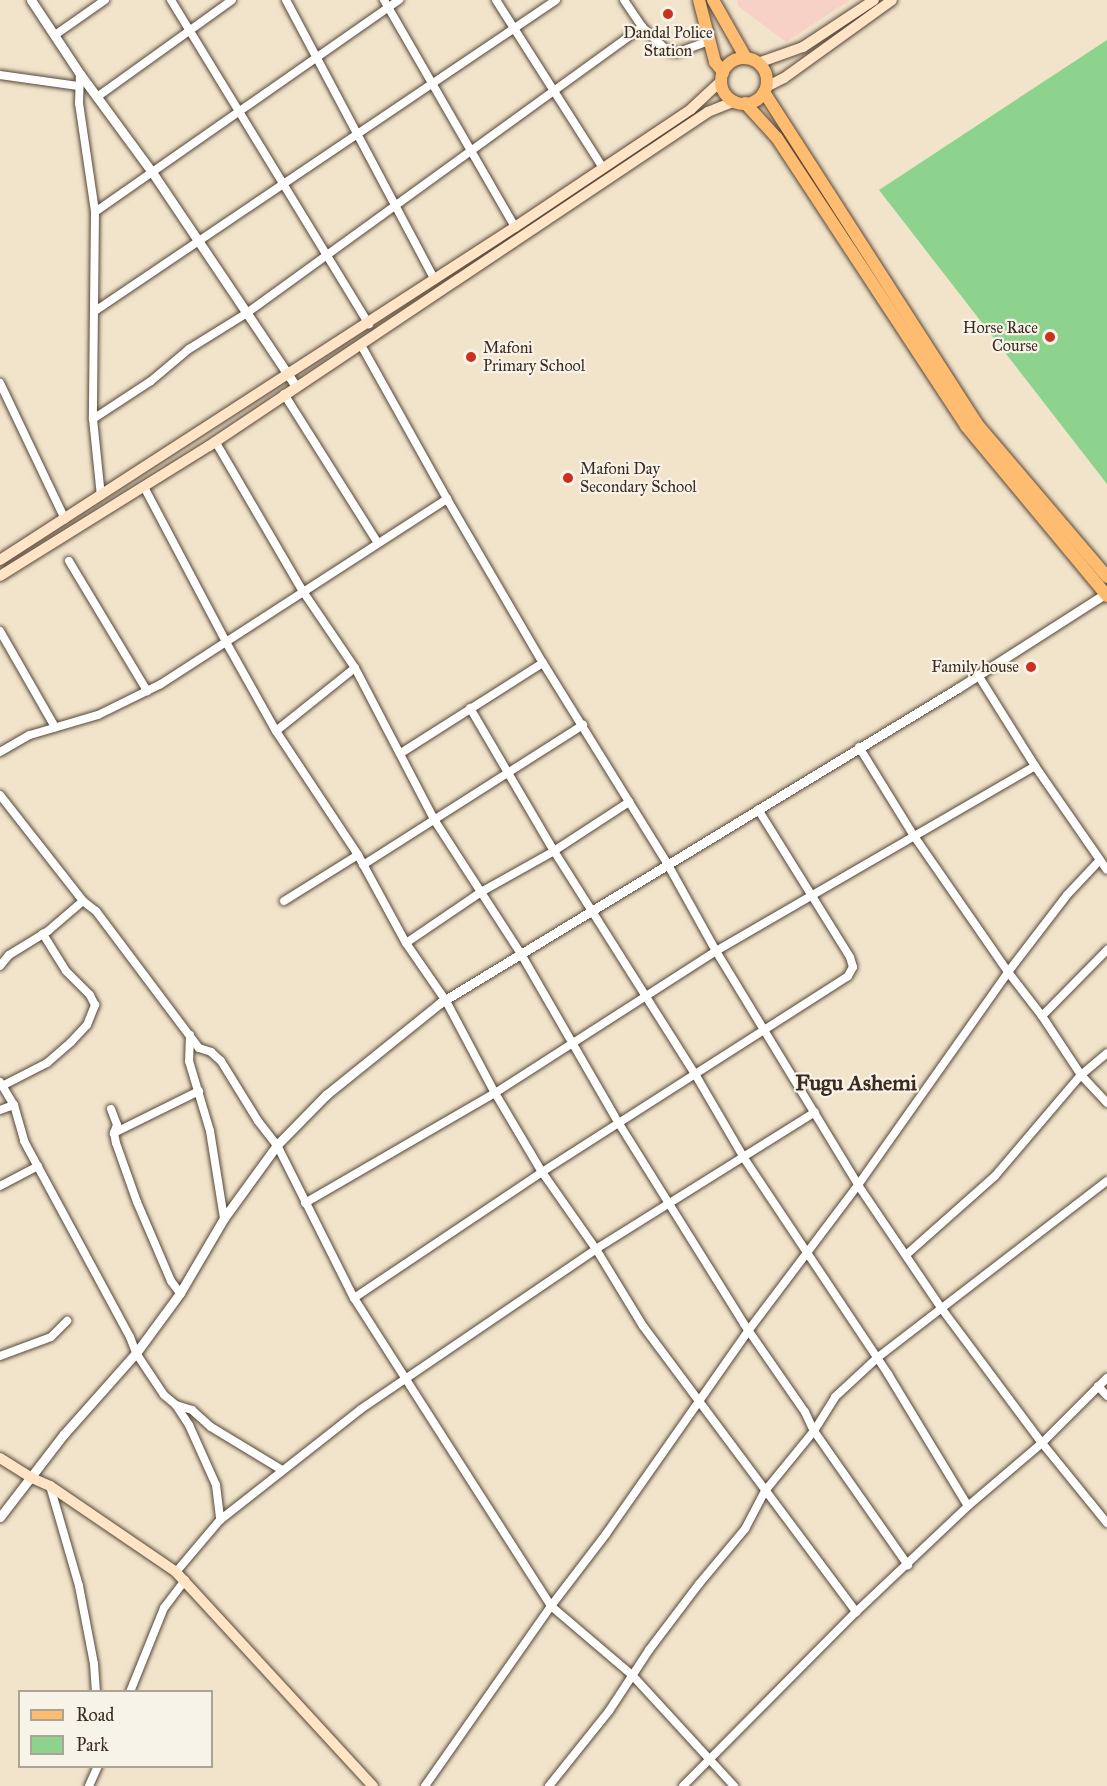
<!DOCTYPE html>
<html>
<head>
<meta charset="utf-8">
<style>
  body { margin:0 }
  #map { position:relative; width:1107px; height:1786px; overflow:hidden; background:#f2e4cb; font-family:"IM FELL Great Primer",serif }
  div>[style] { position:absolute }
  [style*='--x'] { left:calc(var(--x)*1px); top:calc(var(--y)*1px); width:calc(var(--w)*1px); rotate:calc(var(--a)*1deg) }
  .built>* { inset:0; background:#f7d1c6 }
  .green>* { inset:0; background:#8ed38d }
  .roads { filter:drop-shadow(0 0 2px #564638) drop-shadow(0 0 2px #564638) }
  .minor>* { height:8px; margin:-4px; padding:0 4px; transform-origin:4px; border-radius:4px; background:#fff }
  .tertiary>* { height:9px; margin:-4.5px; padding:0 4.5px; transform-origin:4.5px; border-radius:4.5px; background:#fff }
  .secondary>* { height:10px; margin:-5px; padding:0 5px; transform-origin:5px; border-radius:5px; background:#ffe4c6 }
  .primary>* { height:12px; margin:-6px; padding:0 6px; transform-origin:6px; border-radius:6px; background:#febc70 }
  .primary>.ring { margin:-6px; padding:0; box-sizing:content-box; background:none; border:12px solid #febc70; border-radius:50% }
  .dots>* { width:16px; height:16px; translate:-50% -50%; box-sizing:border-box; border:3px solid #f7f3e8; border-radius:50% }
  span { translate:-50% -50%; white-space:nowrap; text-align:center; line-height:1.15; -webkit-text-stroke:4.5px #f7f3e8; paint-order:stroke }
  .poi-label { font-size:16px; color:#3b2a1e }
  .right { translate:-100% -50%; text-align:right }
  .left { translate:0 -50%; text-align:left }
  .district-label { font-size:22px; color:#3b2a1e; font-weight:700 }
  .legend { position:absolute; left:18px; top:1690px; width:195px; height:78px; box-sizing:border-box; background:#f7f3e8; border:2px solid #aca397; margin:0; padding:8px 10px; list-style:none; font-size:18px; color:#3b2a1e }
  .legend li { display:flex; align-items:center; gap:12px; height:30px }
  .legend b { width:30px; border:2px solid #aca397 }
</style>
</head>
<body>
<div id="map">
  <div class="built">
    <div style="clip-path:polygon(737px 0,850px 0,786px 42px,738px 6px)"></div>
  </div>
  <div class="green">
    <div style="clip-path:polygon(1107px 40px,1107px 484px,879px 190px)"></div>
  </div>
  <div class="roads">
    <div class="minor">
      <div style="--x:171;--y:0;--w:380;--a:58.6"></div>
      <div style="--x:286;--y:0;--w:317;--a:62"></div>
      <div style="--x:384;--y:0;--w:262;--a:60"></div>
      <div style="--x:496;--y:0;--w:199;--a:57.5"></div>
      <div style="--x:624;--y:0;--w:32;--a:56"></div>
      <div style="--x:642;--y:27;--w:35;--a:43"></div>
      <div style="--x:668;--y:51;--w:8;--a:14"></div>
      <div style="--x:676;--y:53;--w:35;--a:-20"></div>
      <div style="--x:55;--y:35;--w:61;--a:-35"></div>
      <div style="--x:80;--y:74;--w:29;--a:92"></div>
      <div style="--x:79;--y:103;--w:110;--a:81.6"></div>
      <div style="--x:95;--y:212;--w:207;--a:90.6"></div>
      <div style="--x:93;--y:419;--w:77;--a:84.1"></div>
      <div style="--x:0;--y:75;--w:79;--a:8"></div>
      <div style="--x:97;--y:97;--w:166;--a:-35.7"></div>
      <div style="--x:95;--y:212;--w:371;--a:-34.9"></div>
      <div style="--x:95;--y:311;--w:556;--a:-34"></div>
      <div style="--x:361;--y:345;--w:176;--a:60.8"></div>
      <div style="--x:447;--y:499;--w:190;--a:59.7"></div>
      <div style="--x:543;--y:663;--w:235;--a:58.2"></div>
      <div style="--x:667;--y:863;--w:101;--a:60.9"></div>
      <div style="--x:716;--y:951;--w:274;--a:58.7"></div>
      <div style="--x:858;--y:1185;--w:150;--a:55.9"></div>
      <div style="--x:942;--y:1309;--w:167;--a:53.3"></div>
      <div style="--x:1042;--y:1443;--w:103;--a:50.9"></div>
      <div style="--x:0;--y:383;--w:151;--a:64.5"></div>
      <div style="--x:284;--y:394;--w:176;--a:57.8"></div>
      <div style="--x:93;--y:419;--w:69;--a:-33.2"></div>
      <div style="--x:151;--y:381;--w:50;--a:-40.1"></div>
      <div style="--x:189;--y:349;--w:68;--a:-31.8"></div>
      <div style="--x:247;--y:313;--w:488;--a:-35.9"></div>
      <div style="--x:215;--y:441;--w:173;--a:59.7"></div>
      <div style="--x:302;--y:590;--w:94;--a:55.8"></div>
      <div style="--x:355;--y:668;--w:173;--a:62.4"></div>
      <div style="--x:435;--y:821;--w:158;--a:57.1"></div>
      <div style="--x:521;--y:954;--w:194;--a:60"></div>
      <div style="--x:618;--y:1122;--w:238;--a:58"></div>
      <div style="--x:744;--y:1324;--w:107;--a:55.3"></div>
      <div style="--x:805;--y:1412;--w:21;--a:65"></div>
      <div style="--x:814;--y:1431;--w:164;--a:55"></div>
      <div style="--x:144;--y:487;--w:175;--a:62.1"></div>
      <div style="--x:226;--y:642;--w:102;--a:60.7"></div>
      <div style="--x:276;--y:731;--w:149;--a:56.5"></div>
      <div style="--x:358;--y:855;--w:100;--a:61.4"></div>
      <div style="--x:406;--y:943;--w:70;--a:55.4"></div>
      <div style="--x:446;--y:1001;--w:104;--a:62"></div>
      <div style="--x:495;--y:1093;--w:92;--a:59.3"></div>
      <div style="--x:542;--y:1172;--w:94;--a:55"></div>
      <div style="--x:596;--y:1249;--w:90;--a:58.6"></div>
      <div style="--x:643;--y:1326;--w:357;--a:53.3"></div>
      <div style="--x:69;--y:561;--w:152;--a:59"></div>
      <div style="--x:0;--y:631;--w:111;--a:60.2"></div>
      <div style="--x:978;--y:675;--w:107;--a:57.9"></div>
      <div style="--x:1035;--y:766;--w:126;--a:55.3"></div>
      <div style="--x:470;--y:708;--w:166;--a:59.6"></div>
      <div style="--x:554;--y:851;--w:264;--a:57.7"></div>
      <div style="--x:695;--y:1074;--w:97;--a:59.7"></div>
      <div style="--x:744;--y:1158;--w:260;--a:56.3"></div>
      <div style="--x:888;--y:1374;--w:154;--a:58.8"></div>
      <div style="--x:276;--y:731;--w:101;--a:-38.6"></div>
      <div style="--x:859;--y:747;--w:105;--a:58.3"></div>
      <div style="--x:914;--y:836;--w:165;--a:55.3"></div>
      <div style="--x:1008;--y:972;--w:56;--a:52.3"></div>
      <div style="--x:1042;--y:1016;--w:71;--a:56.5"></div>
      <div style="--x:1081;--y:1075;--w:38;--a:47"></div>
      <div style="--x:0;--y:752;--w:34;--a:-30"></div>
      <div style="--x:30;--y:735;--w:71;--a:-16.4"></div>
      <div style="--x:98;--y:715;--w:70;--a:-26.2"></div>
      <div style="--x:161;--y:684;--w:341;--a:-32.9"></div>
      <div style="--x:401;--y:753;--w:168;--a:-32.4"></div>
      <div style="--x:0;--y:795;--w:135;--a:51.9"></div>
      <div style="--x:83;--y:901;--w:16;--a:38"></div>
      <div style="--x:96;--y:911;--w:171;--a:53.1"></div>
      <div style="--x:199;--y:1048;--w:13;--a:18"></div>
      <div style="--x:211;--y:1052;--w:13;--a:42"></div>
      <div style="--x:221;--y:1061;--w:70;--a:58.3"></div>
      <div style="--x:258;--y:1121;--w:31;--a:52"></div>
      <div style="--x:277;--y:1145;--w:171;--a:63.3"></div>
      <div style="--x:354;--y:1298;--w:366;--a:57.4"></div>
      <div style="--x:551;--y:1606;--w:106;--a:40.4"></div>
      <div style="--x:632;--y:1675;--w:151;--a:47.4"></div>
      <div style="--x:363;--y:865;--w:261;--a:-32.5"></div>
      <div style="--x:284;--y:901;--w:87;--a:-31.9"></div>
      <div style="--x:406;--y:943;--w:91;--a:-34.2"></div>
      <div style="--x:481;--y:892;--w:84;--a:-29.3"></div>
      <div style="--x:554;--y:851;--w:90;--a:-33.2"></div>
      <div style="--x:0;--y:966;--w:14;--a:-51"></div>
      <div style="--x:9;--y:955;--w:46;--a:-31.6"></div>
      <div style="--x:48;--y:931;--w:46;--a:-40.6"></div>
      <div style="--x:1042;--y:1016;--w:93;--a:-45.4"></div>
      <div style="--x:190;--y:1035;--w:26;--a:92"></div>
      <div style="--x:189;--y:1061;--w:73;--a:73.3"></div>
      <div style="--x:210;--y:1131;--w:88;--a:80.9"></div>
      <div style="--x:0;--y:1082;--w:27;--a:59"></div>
      <div style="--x:14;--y:1105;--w:37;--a:74"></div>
      <div style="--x:24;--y:1141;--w:223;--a:61.6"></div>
      <div style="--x:130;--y:1337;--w:17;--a:69"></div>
      <div style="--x:136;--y:1353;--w:50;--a:56.3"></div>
      <div style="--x:164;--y:1395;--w:16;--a:40"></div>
      <div style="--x:176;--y:1405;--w:24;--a:57"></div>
      <div style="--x:189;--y:1425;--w:66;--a:65.8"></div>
      <div style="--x:216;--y:1485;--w:35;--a:83"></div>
      <div style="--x:2;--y:1086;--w:51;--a:-27.1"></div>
      <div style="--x:47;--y:1063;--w:32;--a:-41"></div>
      <div style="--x:71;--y:1042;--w:23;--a:-47"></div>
      <div style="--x:87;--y:1025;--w:22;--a:-68"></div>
      <div style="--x:95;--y:1005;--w:11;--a:-117"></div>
      <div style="--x:90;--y:995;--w:34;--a:-135"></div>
      <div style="--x:66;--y:971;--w:44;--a:-121.9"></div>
      <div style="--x:111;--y:1109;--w:17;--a:69"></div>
      <div style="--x:117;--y:1125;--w:9;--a:111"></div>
      <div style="--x:114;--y:1133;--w:10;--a:79"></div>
      <div style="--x:116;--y:1143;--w:63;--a:70.4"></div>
      <div style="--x:137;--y:1202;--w:86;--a:66.7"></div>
      <div style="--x:171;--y:1281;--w:15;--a:53"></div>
      <div style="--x:0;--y:1110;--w:15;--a:-20"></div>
      <div style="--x:114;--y:1133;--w:95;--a:-26.3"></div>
      <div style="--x:0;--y:1186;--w:43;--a:-27.8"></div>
      <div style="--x:305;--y:1203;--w:220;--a:-30.1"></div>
      <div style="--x:495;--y:1093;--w:263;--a:-32.7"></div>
      <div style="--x:716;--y:951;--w:369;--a:-30.1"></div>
      <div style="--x:906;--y:1255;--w:119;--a:-41.6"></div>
      <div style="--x:995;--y:1176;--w:133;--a:-49.6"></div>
      <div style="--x:1081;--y:1075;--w:34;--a:-40"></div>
      <div style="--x:354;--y:1298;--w:226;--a:-33.8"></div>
      <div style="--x:542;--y:1172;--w:363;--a:-32.6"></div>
      <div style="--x:848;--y:976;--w:10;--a:-61"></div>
      <div style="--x:853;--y:967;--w:10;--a:-107"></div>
      <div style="--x:850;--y:957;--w:174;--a:-121.9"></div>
      <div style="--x:0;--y:1356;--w:54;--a:-20.4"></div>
      <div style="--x:51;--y:1337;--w:23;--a:-45"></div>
      <div style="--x:1098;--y:1386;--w:13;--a:48"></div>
      <div style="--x:176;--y:1405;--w:17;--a:17"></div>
      <div style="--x:192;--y:1410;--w:25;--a:42"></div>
      <div style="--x:211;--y:1427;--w:83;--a:31.2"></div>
      <div style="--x:50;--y:1486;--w:104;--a:73.8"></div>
      <div style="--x:79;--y:1586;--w:79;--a:79.1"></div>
      <div style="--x:94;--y:1664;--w:28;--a:86"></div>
      <div style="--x:176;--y:1572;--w:68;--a:-49.8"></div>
      <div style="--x:220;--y:1520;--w:179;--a:-38.2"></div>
      <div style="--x:361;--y:1409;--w:284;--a:-34.2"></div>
      <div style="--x:596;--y:1249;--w:258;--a:-32"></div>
      <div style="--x:130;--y:1692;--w:91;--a:-68"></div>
      <div style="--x:164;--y:1608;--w:35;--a:-53"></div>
      <div style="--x:89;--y:1786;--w:22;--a:-66"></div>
      <div style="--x:425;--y:1786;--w:220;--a:-55"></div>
      <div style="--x:551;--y:1606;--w:91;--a:-52.6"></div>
      <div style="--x:606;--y:1534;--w:248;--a:-55"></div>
      <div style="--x:748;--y:1331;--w:183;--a:-53"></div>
      <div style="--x:858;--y:1185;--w:261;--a:-54.8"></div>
      <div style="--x:1008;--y:972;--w:97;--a:-52.5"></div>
      <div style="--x:1067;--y:895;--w:48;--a:-46.7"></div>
      <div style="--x:549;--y:1786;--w:96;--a:-51.3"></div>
      <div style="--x:609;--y:1711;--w:73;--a:-56.7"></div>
      <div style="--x:649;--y:1650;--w:83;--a:-52.9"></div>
      <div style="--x:699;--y:1584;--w:72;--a:-50.1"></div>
      <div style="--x:745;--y:1529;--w:43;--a:-62.2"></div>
      <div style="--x:765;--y:1491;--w:77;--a:-50.8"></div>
      <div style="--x:814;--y:1431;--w:40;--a:-58"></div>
      <div style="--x:835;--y:1397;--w:57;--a:-42.9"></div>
      <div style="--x:877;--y:1358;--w:290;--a:-37.6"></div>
      <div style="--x:683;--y:1786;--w:245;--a:-45.2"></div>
      <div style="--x:856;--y:1612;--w:154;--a:-43.4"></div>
      <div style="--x:968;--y:1506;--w:97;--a:-40.4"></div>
      <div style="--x:1042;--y:1443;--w:92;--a:-45"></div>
    </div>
    <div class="tertiary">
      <div style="--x:31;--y:0;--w:89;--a:56.5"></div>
      <div style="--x:80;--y:74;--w:122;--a:53.7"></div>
      <div style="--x:152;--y:172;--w:258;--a:56.1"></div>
      <div style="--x:0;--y:1517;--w:105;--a:-52.4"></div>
      <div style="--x:64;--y:1434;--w:108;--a:-48.4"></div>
      <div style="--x:136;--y:1353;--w:74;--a:-53.7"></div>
      <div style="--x:180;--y:1293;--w:87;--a:-59.6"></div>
      <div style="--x:224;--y:1218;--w:90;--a:-54"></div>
      <div style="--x:277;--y:1145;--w:70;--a:-45.6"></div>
      <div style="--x:326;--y:1095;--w:146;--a:-38.9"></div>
      <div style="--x:440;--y:1003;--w:606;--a:-31.3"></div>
      <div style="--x:958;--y:688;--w:174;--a:-32.6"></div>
    </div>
    <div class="secondary">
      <div style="--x:758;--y:63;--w:48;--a:-19.6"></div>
      <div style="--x:803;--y:47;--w:85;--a:-33.5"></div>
      <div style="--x:766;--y:87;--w:20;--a:-27"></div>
      <div style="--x:784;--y:78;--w:133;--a:-35.8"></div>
      <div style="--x:0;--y:560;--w:613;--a:-32.89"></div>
      <div style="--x:515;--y:227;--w:212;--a:-33.8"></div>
      <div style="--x:691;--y:109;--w:41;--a:-43"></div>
      <div style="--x:0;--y:576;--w:246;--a:-31.9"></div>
      <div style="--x:209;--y:446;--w:600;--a:-33.8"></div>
      <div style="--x:708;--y:112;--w:29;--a:-22"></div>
      <div style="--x:0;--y:1458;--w:38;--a:32"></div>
      <div style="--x:32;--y:1478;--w:20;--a:24"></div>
      <div style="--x:50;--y:1486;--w:153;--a:34.3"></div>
      <div style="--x:176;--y:1572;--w:291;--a:47.4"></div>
    </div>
    <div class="primary">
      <div style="--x:699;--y:0;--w:64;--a:75.5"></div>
      <div style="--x:715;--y:62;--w:13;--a:51"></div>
      <div style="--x:713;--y:0;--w:67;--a:60.4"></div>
      <div class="ring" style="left:721px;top:58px;width:34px;height:34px"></div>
      <div style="--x:764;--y:92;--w:394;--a:57.3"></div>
      <div style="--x:977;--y:424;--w:201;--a:49.6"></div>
      <div style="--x:745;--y:103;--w:47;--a:47.6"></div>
      <div style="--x:777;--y:138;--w:344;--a:56.7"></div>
      <div style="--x:966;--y:426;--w:221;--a:50.3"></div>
    </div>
  </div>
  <div class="dots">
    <div style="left:668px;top:14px;background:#c8321e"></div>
    <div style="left:1050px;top:337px;background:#c8321e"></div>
    <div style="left:471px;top:357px;background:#c8321e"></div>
    <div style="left:568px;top:478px;background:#c8321e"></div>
    <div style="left:1031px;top:667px;background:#c8321e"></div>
  </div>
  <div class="poi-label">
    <span style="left:668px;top:42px">Dandal Police<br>Station</span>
    <span class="right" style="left:1038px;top:337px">Horse Race<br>Course</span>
    <span class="left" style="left:483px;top:357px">Mafoni<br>Primary School</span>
    <span class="left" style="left:580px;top:478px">Mafoni Day<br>Secondary School</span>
    <span class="right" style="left:1019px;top:667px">Family house</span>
  </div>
  <div class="district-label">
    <span style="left:856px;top:1083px">Fugu Ashemi</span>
  </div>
  <ul class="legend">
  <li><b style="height:8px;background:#febc70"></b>Road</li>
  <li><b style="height:16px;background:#8ed38d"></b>Park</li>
  </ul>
</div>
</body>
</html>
